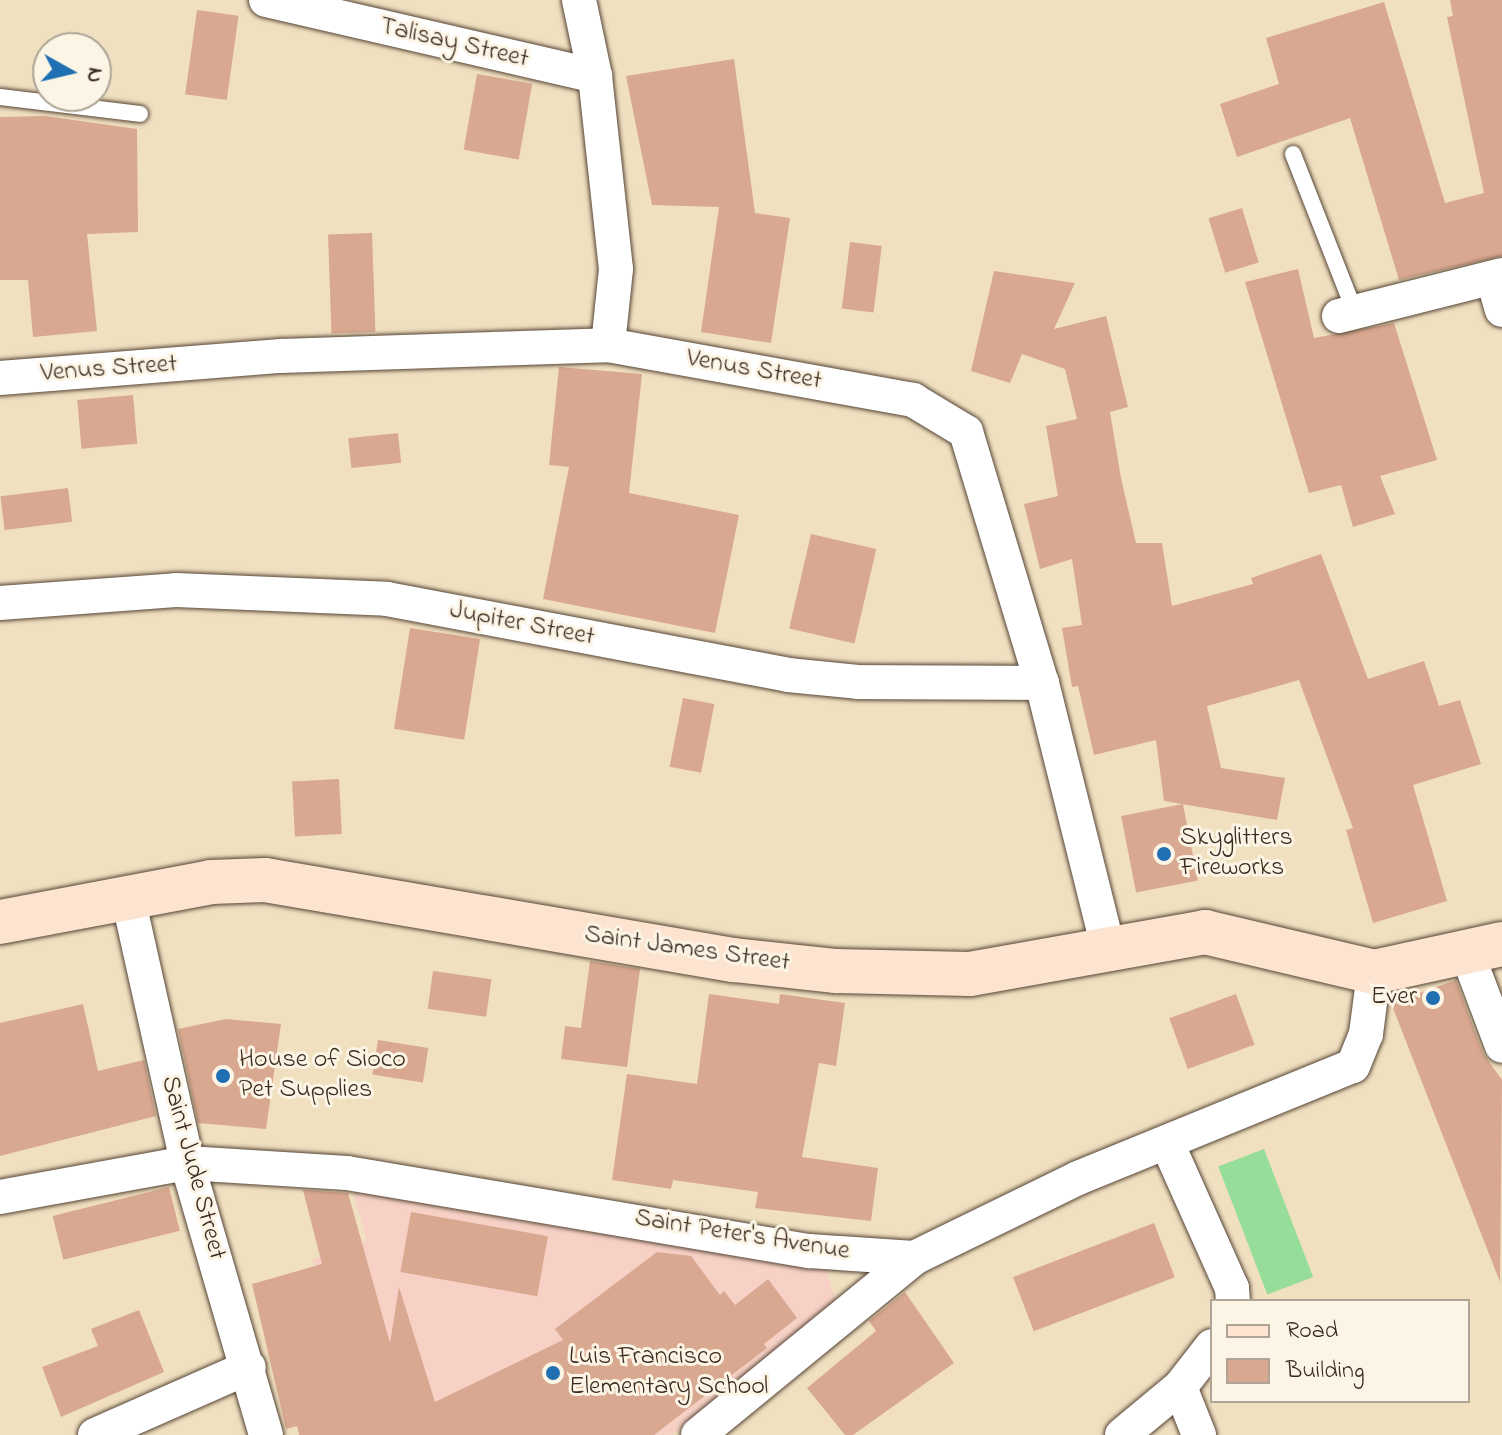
<!DOCTYPE html>
<html>
<head>
<meta charset="utf-8">
<style>
  body { margin:0 }
  #map { position:relative; width:1502px; height:1435px; overflow:hidden; background:#f0e0c0; font-family:"Indie Flower",sans-serif }
  div>[style] { position:absolute }
  [style*='--x'] { left:calc(var(--x)*1px); top:calc(var(--y)*1px); width:calc(var(--w)*1px); rotate:calc(var(--a)*1deg) }
  .built>* { inset:0; background:#f7d1c6 }
  .green>* { inset:0; background:#95dd98; transform-origin:0 0 }
  .building>* { inset:0; background:#d9a890; transform-origin:0 0 }
  .roads { filter:drop-shadow(0 0 2px #564536) drop-shadow(0 0 2px #564536) }
  .lane>* { height:16px; margin:-8px; padding:0 8px; transform-origin:8px; border-radius:8px; background:#fff }
  .street>* { height:34px; margin:-17px; padding:0 17px; transform-origin:17px; border-radius:17px; background:#fff }
  .secondary>* { height:44px; margin:-22px; padding:0 22px; transform-origin:22px; border-radius:22px; background:#fde4d1 }
  .dots>* { width:22px; height:22px; translate:-50% -50%; box-sizing:border-box; border:4px solid #fcf5e5; border-radius:50% }
  span { translate:-50% -50%; white-space:nowrap; text-align:center; line-height:1.15; -webkit-text-stroke:6px #fcf5e5; paint-order:stroke }
  .street-label { font-size:26px; color:#3b2a1e }
  .poi-label { font-size:26px; color:#3b2a1e }
  .left { translate:0 -50%; text-align:left }
  .right { translate:-100% -50%; text-align:right }
  .legend { position:absolute; left:1210px; top:1299px; width:260px; height:104px; box-sizing:border-box; background:#fcf5e5; border:2px solid #afa495; margin:0; padding:10px 14px; list-style:none; font-size:24px; color:#3b2a1e }
  .legend li { display:flex; align-items:center; gap:16px; height:40px }
  .legend b { width:40px; border:2px solid #afa495 }
  .north { position:absolute; left:32px; top:32px; width:80px; height:80px; box-sizing:border-box; background:#fcf5e5; border:2px solid #afa495; border-radius:50%; rotate:98deg; font-size:22px; font-weight:700; line-height:32px; text-align:center; color:#3b2a1e }
  .north::after { content:''; display:block; margin:auto; width:28px; height:36px; background:#1f6fb2; clip-path:polygon(50% 0,100% 100%,50% 72%,0 100%) }
</style>
</head>
<body>
<div id="map">
  <div class="built">
    <div style="clip-path:polygon(353px 1192px,825px 1263px,838px 1311px,673px 1435px,373px 1435px,312px 1259px,367px 1241px)"></div>
  </div>
  <div class="green">
    <div style="left:1264px;top:1149px;width:137px;height:49px;rotate:69deg"></div>
  </div>
  <div class="building">
    <div style="clip-path:polygon(1450px 0,1502px 0,1502px 256px,1399px 280px,1350px 118px,1237px 157px,1220px 104px,1279px 84px,1266px 38px,1384px 2px,1445px 203px,1484px 193px,1447px 17px,1453px 16px)"></div>
    <div style="left:197px;top:10px;width:42px;height:85px;rotate:8deg"></div>
    <div style="clip-path:polygon(734px 59px,755px 213px,790px 218px,771px 343px,701px 332px,719px 207px,652px 205px,626px 76px)"></div>
    <div style="left:477px;top:74px;width:56px;height:77px;rotate:10deg"></div>
    <div style="clip-path:polygon(45px 116px,137px 129px,138px 232px,87px 234px,97px 331px,33px 337px,28px 280px,0 280px,0 117px)"></div>
    <div style="left:1242px;top:208px;width:57px;height:35px;rotate:73deg"></div>
    <div style="left:372px;top:233px;width:99px;height:44px;rotate:88deg"></div>
    <div style="left:850px;top:242px;width:32px;height:67px;rotate:7deg"></div>
    <div style="clip-path:polygon(1298px 269px,1314px 338px,1394px 323px,1437px 460px,1380px 476px,1395px 514px,1353px 527px,1341px 485px,1309px 493px,1245px 282px)"></div>
    <div style="clip-path:polygon(994px 271px,1075px 283px,1054px 329px,1106px 316px,1128px 407px,1110px 412px,1121px 478px,1136px 543px,1162px 543px,1172px 606px,1253px 584px,1251px 578px,1321px 554px,1368px 679px,1424px 661px,1439px 706px,1460px 700px,1481px 764px,1413px 785px,1447px 901px,1373px 923px,1346px 830px,1353px 828px,1299px 680px,1207px 706px,1221px 768px,1285px 778px,1277px 820px,1164px 801px,1156px 740px,1094px 755px,1078px 686px,1072px 687px,1062px 628px,1082px 625px,1072px 559px,1040px 569px,1024px 504px,1058px 496px,1046px 426px,1077px 419px,1065px 369px,1022px 354px,1010px 383px,971px 371px)"></div>
    <div style="clip-path:polygon(559px 367px,642px 374px,629px 493px,739px 515px,715px 633px,543px 599px,569px 467px,549px 465px)"></div>
    <div style="left:133px;top:395px;width:49px;height:56px;rotate:85deg"></div>
    <div style="left:398px;top:433px;width:30px;height:50px;rotate:84deg"></div>
    <div style="left:68px;top:488px;width:34px;height:68px;rotate:83deg"></div>
    <div style="left:811px;top:534px;width:67px;height:97px;rotate:13deg"></div>
    <div style="left:410px;top:628px;width:71px;height:102px;rotate:9deg"></div>
    <div style="left:683px;top:698px;width:32px;height:70px;rotate:11deg"></div>
    <div style="left:339px;top:779px;width:55px;height:47px;rotate:87deg"></div>
    <div style="left:1183px;top:804px;width:78px;height:63px;rotate:79deg"></div>
    <div style="clip-path:polygon(590px 961px,640px 969px,627px 1067px,561px 1059px,565px 1026px,581px 1028px)"></div>
    <div style="left:433px;top:971px;width:59px;height:38px;rotate:8deg"></div>
    <div style="clip-path:polygon(1456px 980px,1483px 1053px,1502px 1080px,1500px 1282px,1391px 1003px)"></div>
    <div style="clip-path:polygon(709px 994px,779px 1004px,780px 994px,845px 1003px,836px 1066px,819px 1063px,802px 1157px,878px 1168px,871px 1221px,755px 1208px,758px 1192px,673px 1180px,671px 1189px,612px 1180px,627px 1074px,697px 1084px)"></div>
    <div style="left:1236px;top:994px;width:54px;height:71px;rotate:70deg"></div>
    <div style="clip-path:polygon(83px 1004px,98px 1071px,144px 1060px,156px 1116px,0 1156px,0 1023px)"></div>
    <div style="clip-path:polygon(226px 1019px,281px 1024px,266px 1129px,198px 1123px,178px 1029px)"></div>
    <div style="left:378px;top:1040px;width:51px;height:35px;rotate:9deg"></div>
    <div style="left:169px;top:1187px;width:45px;height:120px;rotate:76deg"></div>
    <div style="clip-path:polygon(303px 1190px,348px 1193px,390px 1343px,399px 1287px,435px 1402px,563px 1340px,555px 1329px,657px 1252px,691px 1256px,720px 1295px,724px 1291px,735px 1305px,768px 1279px,797px 1318px,764px 1344px,767px 1348px,654px 1435px,299px 1435px,297px 1426px,286px 1429px,252px 1284px,322px 1264px)"></div>
    <div style="left:411px;top:1212px;width:139px;height:61px;rotate:10deg"></div>
    <div style="left:1154px;top:1223px;width:58px;height:151px;rotate:69deg"></div>
    <div style="clip-path:polygon(905px 1292px,954px 1363px,853px 1435px,845px 1435px,807px 1388px,876px 1331px,869px 1321px)"></div>
    <div style="clip-path:polygon(139px 1310px,164px 1372px,61px 1417px,42px 1367px,98px 1346px,91px 1329px)"></div>
  </div>
  <div class="roads">
    <div class="lane">
      <div style="--x:0;--y:97;--w:141;--a:6.9"></div>
      <div style="--x:1293;--y:154;--w:170;--a:68.6"></div>
    </div>
    <div class="street">
      <div style="--x:266;--y:0;--w:338;--a:13"></div>
      <div style="--x:579;--y:0;--w:78;--a:78.1"></div>
      <div style="--x:595;--y:76;--w:194;--a:83.8"></div>
      <div style="--x:616;--y:269;--w:76;--a:96"></div>
      <div style="--x:1493;--y:279;--w:32;--a:74"></div>
      <div style="--x:1339;--y:316;--w:168;--a:-14.1"></div>
      <div style="--x:0;--y:378;--w:282;--a:-4.5"></div>
      <div style="--x:281;--y:356;--w:327;--a:-1.9"></div>
      <div style="--x:608;--y:345;--w:310;--a:10.2"></div>
      <div style="--x:913;--y:400;--w:62;--a:31.1"></div>
      <div style="--x:966;--y:432;--w:262;--a:73.2"></div>
      <div style="--x:1042;--y:683;--w:272;--a:76"></div>
      <div style="--x:0;--y:603;--w:176;--a:-4.2"></div>
      <div style="--x:176;--y:590;--w:211;--a:2.4"></div>
      <div style="--x:387;--y:599;--w:408;--a:10.7"></div>
      <div style="--x:788;--y:675;--w:70;--a:5.7"></div>
      <div style="--x:858;--y:682;--w:184;--a:0.3"></div>
      <div style="--x:128;--y:898;--w:271;--a:77.4"></div>
      <div style="--x:187;--y:1163;--w:283;--a:73.8"></div>
      <div style="--x:1467;--y:953;--w:99;--a:69.4"></div>
      <div style="--x:1167;--y:1143;--w:159;--a:65.9"></div>
      <div style="--x:1232;--y:1288;--w:13;--a:86"></div>
      <div style="--x:0;--y:1197;--w:190;--a:-10.3"></div>
      <div style="--x:187;--y:1163;--w:160;--a:3.6"></div>
      <div style="--x:347;--y:1173;--w:469;--a:9.6"></div>
      <div style="--x:809;--y:1251;--w:105;--a:3.8"></div>
      <div style="--x:914;--y:1258;--w:182;--a:-26"></div>
      <div style="--x:1078;--y:1178;--w:297;--a:-22.2"></div>
      <div style="--x:1353;--y:1066;--w:35;--a:-68"></div>
      <div style="--x:1366;--y:1034;--w:63;--a:-82.6"></div>
      <div style="--x:1180;--y:1387;--w:52;--a:68.4"></div>
      <div style="--x:95;--y:1435;--w:168;--a:-23.8"></div>
      <div style="--x:698;--y:1435;--w:279;--a:-39.3"></div>
      <div style="--x:1122;--y:1435;--w:75;--a:-39.6"></div>
      <div style="--x:1180;--y:1387;--w:52;--a:-52"></div>
    </div>
    <div class="secondary">
      <div style="--x:0;--y:922;--w:215;--a:-10.7"></div>
      <div style="--x:211;--y:882;--w:54;--a:-2.1"></div>
      <div style="--x:265;--y:880;--w:476;--a:9.7"></div>
      <div style="--x:734;--y:960;--w:103;--a:6.2"></div>
      <div style="--x:836;--y:971;--w:134;--a:1.3"></div>
      <div style="--x:970;--y:974;--w:239;--a:-10.1"></div>
      <div style="--x:1205;--y:932;--w:174;--a:13.3"></div>
      <div style="--x:1374;--y:972;--w:131;--a:-12.3"></div>
    </div>
  </div>
  <div class="dots">
    <div style="left:1164px;top:854px;background:#1f6fb2"></div>
    <div style="left:1433px;top:998px;background:#1f6fb2"></div>
    <div style="left:223px;top:1076px;background:#1f6fb2"></div>
    <div style="left:553px;top:1373px;background:#1f6fb2"></div>
  </div>
  <div class="street-label">
    <span style="left:454px;top:44px;rotate:13deg">Talisay Street</span>
    <span style="left:109px;top:370px;rotate:-4deg">Venus Street</span>
    <span style="left:754px;top:371px;rotate:10deg">Venus Street</span>
    <span style="left:522px;top:625px;rotate:11deg">Jupiter Street</span>
    <span style="left:687px;top:950px;rotate:8deg">Saint James Street</span>
    <span style="left:192px;top:1168px;rotate:75deg">Saint Jude Street</span>
    <span style="left:742px;top:1236px;rotate:9deg">Saint Peter's Avenue</span>
  </div>
  <div class="poi-label">
    <span class="left" style="left:1180px;top:854px">Skyglitters<br>Fireworks</span>
    <span class="right" style="left:1417px;top:998px">Ever</span>
    <span class="left" style="left:239px;top:1076px">House of Sioco<br>Pet Supplies</span>
    <span class="left" style="left:569px;top:1373px">Luis Francisco<br>Elementary School</span>
  </div>
  <ul class="legend">
  <li><b style="height:10px;background:#fde4d1"></b>Road</li>
  <li><b style="height:22px;background:#d9a890"></b>Building</li>
  </ul>
  <div class="north">N</div>
</div>
</body>
</html>
